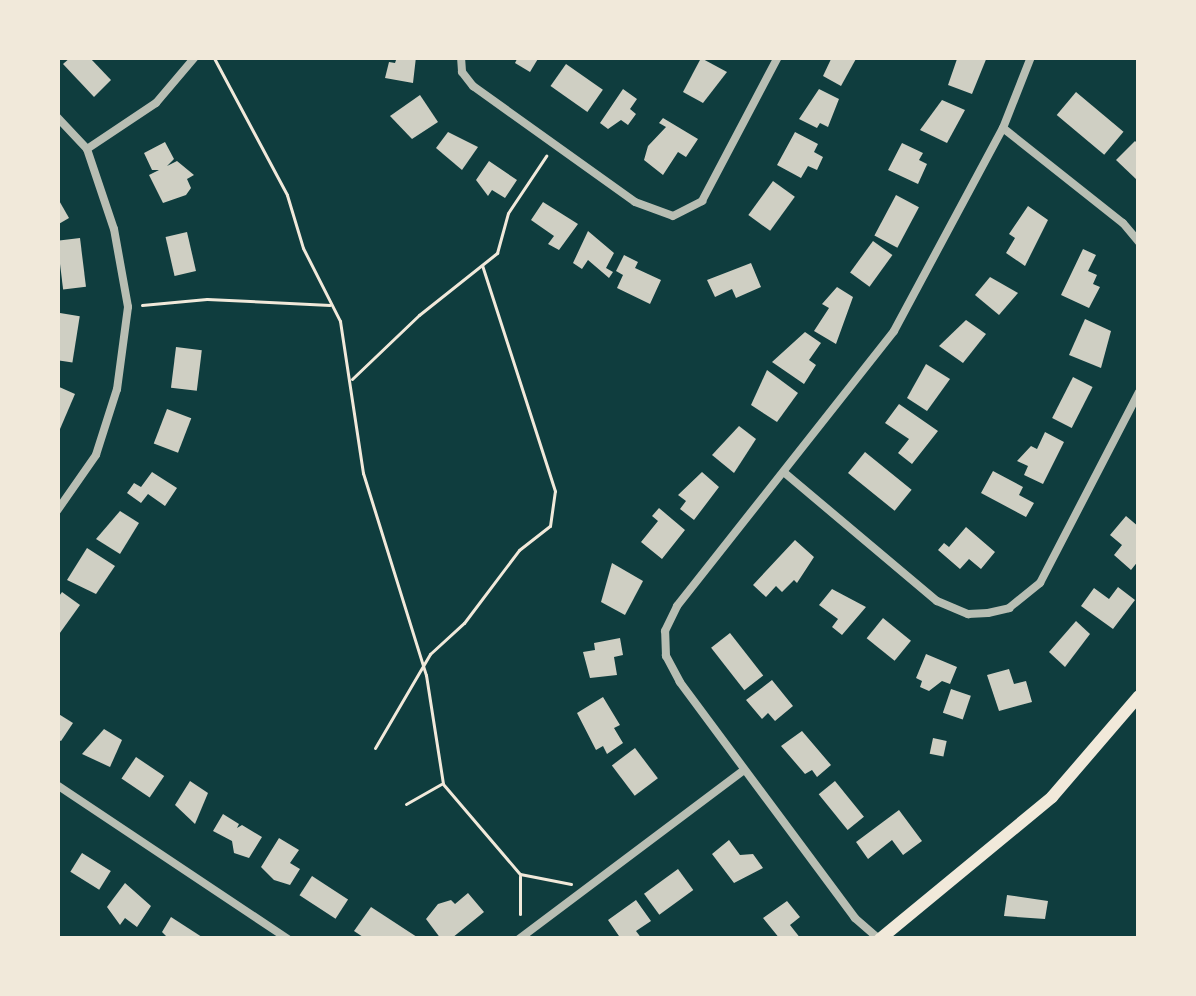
<!DOCTYPE html>
<html>
<head>
<meta charset="utf-8">
<style>
  body { margin:0 }
  #map { position:relative; width:1196px; height:996px; overflow:hidden; background:#0f3d3e; font-family:"DejaVu Sans",sans-serif }
  div>[style] { position:absolute }
  [style*='--x'] { left:calc(var(--x)*1px); top:calc(var(--y)*1px); width:calc(var(--w)*1px); rotate:calc(var(--a)*1deg) }
  .building>* { inset:0; background:#cfcfc3; transform-origin:0 0 }
  .path>* { height:3px; margin:-1.5px; padding:0 1.5px; transform-origin:1.5px; border-radius:1.5px; background:#f1e9da }
  .minor>* { height:8px; margin:-4px; padding:0 4px; transform-origin:4px; border-radius:4px; background:#b8beb3 }
  .primary>* { height:12px; margin:-6px; padding:0 6px; transform-origin:6px; border-radius:6px; background:#f1e9da }
  span { translate:-50% -50%; white-space:nowrap; text-align:center; line-height:1.15; -webkit-text-stroke:9px #f1e9da; paint-order:stroke }
  .frame { position:absolute; inset:0; border:60px solid #f1e9da; pointer-events:none }
</style>
</head>
<body>
<div id="map">
  <div class="building">
    <div style="clip-path:polygon(71px 57px,91px 59px,111px 80px,94px 97px,63px 64px)"></div>
    <div style="clip-path:polygon(397px 57px,416px 57px,413px 83px,385px 78px,389px 62px,395px 63px)"></div>
    <div style="clip-path:polygon(518px 57px,539px 57px,530px 72px,515px 63px)"></div>
    <div style="clip-path:polygon(832px 57px,857px 57px,841px 86px,823px 76px)"></div>
    <div style="clip-path:polygon(964px 57px,987px 57px,972px 94px,948px 85px,957px 59px)"></div>
    <div style="clip-path:polygon(701px 58px,727px 72px,703px 103px,683px 92px)"></div>
    <div style="left:566px;top:64px;width:45px;height:27px;rotate:35deg"></div>
    <div style="clip-path:polygon(623px 89px,637px 99px,630px 109px,636px 114px,628px 125px,621px 120px,608px 129px,600px 123px)"></div>
    <div style="clip-path:polygon(819px 89px,839px 99px,828px 127px,820px 123px,817px 128px,799px 119px)"></div>
    <div style="left:1076px;top:92px;width:62px;height:30px;rotate:40deg"></div>
    <div style="clip-path:polygon(420px 95px,438px 122px,412px 139px,390px 116px)"></div>
    <div style="clip-path:polygon(942px 100px,965px 110px,947px 143px,920px 130px)"></div>
    <div style="clip-path:polygon(663px 118px,698px 139px,686px 157px,678px 152px,663px 175px,644px 160px,648px 146px,666px 127px,659px 123px)"></div>
    <div style="clip-path:polygon(448px 132px,478px 147px,462px 170px,436px 148px)"></div>
    <div style="clip-path:polygon(795px 132px,818px 144px,814px 152px,823px 157px,817px 170px,808px 166px,801px 178px,777px 165px)"></div>
    <div style="clip-path:polygon(1135px 141px,1139px 145px,1137px 180px,1116px 160px)"></div>
    <div style="clip-path:polygon(165px 142px,174px 159px,167px 166px,177px 161px,194px 175px,187px 179px,191px 188px,186px 195px,163px 203px,149px 175px,159px 170px,152px 170px,144px 153px)"></div>
    <div style="clip-path:polygon(902px 143px,923px 153px,919px 160px,927px 164px,918px 184px,888px 170px)"></div>
    <div style="clip-path:polygon(489px 161px,517px 180px,505px 198px,492px 190px,488px 196px,476px 180px)"></div>
    <div style="left:773px;top:181px;width:27px;height:42px;rotate:36deg"></div>
    <div style="left:896px;top:195px;width:26px;height:46px;rotate:28deg"></div>
    <div style="clip-path:polygon(57px 197px,69px 218px,57px 225px)"></div>
    <div style="clip-path:polygon(543px 202px,578px 224px,559px 250px,548px 244px,554px 236px,531px 220px)"></div>
    <div style="clip-path:polygon(1028px 206px,1048px 220px,1025px 266px,1006px 253px,1015px 238px,1009px 234px)"></div>
    <div style="clip-path:polygon(588px 231px,614px 253px,606px 268px,613px 272px,609px 278px,588px 260px,582px 269px,573px 263px)"></div>
    <div style="left:187px;top:232px;width:40px;height:22px;rotate:77deg"></div>
    <div style="left:80px;top:238px;width:49px;height:23px;rotate:83deg"></div>
    <div style="left:873px;top:241px;width:24px;height:39px;rotate:36deg"></div>
    <div style="clip-path:polygon(1083px 249px,1096px 255px,1088px 271px,1097px 275px,1093px 284px,1100px 287px,1089px 308px,1061px 295px)"></div>
    <div style="clip-path:polygon(624px 255px,638px 262px,635px 268px,661px 280px,650px 304px,617px 288px,623px 275px,616px 271px)"></div>
    <div style="clip-path:polygon(751px 263px,761px 287px,736px 298px,732px 289px,715px 297px,707px 280px)"></div>
    <div style="clip-path:polygon(990px 277px,1018px 293px,999px 315px,975px 295px)"></div>
    <div style="clip-path:polygon(837px 287px,853px 297px,836px 344px,814px 331px,829px 308px,822px 304px)"></div>
    <div style="left:60px;top:313px;width:20px;height:47px;rotate:9deg"></div>
    <div style="clip-path:polygon(1085px 319px,1111px 331px,1101px 368px,1069px 355px)"></div>
    <div style="clip-path:polygon(966px 320px,986px 334px,963px 363px,939px 346px)"></div>
    <div style="clip-path:polygon(805px 332px,821px 343px,809px 360px,816px 365px,804px 384px,772px 362px)"></div>
    <div style="left:176px;top:347px;width:26px;height:41px;rotate:7deg"></div>
    <div style="clip-path:polygon(926px 364px,950px 379px,927px 411px,907px 398px)"></div>
    <div style="clip-path:polygon(767px 370px,798px 393px,777px 422px,751px 405px)"></div>
    <div style="left:1073px;top:377px;width:22px;height:46px;rotate:27deg"></div>
    <div style="clip-path:polygon(57px 386px,75px 394px,57px 436px)"></div>
    <div style="clip-path:polygon(899px 404px,938px 431px,912px 464px,898px 453px,909px 439px,885px 423px)"></div>
    <div style="left:167px;top:409px;width:26px;height:37px;rotate:21deg"></div>
    <div style="clip-path:polygon(739px 426px,756px 439px,734px 473px,712px 455px)"></div>
    <div style="clip-path:polygon(1045px 432px,1064px 442px,1043px 484px,1024px 475px,1028px 466px,1017px 461px,1031px 446px,1037px 449px)"></div>
    <div style="left:865px;top:452px;width:60px;height:27px;rotate:39deg"></div>
    <div style="clip-path:polygon(993px 471px,1023px 487px,1019px 495px,1034px 503px,1026px 517px,981px 493px)"></div>
    <div style="clip-path:polygon(152px 472px,177px 488px,165px 506px,148px 494px,141px 503px,127px 493px,134px 483px,141px 487px)"></div>
    <div style="clip-path:polygon(702px 472px,719px 487px,694px 520px,680px 509px,686px 501px,678px 495px)"></div>
    <div style="clip-path:polygon(659px 508px,685px 530px,662px 559px,641px 542px,658px 521px,652px 516px)"></div>
    <div style="clip-path:polygon(120px 511px,139px 523px,120px 554px,96px 539px)"></div>
    <div style="clip-path:polygon(1126px 516px,1139px 527px,1139px 560px,1131px 570px,1114px 555px,1122px 545px,1110px 535px)"></div>
    <div style="clip-path:polygon(966px 527px,995px 552px,981px 569px,969px 559px,960px 569px,938px 550px,944px 543px,949px 547px)"></div>
    <div style="clip-path:polygon(795px 540px,814px 557px,797px 583px,794px 580px,782px 592px,776px 586px,766px 597px,753px 585px)"></div>
    <div style="clip-path:polygon(87px 548px,115px 566px,96px 594px,67px 580px)"></div>
    <div style="clip-path:polygon(612px 563px,643px 581px,625px 615px,601px 602px)"></div>
    <div style="clip-path:polygon(1118px 587px,1135px 600px,1113px 629px,1081px 606px,1094px 588px,1109px 599px)"></div>
    <div style="clip-path:polygon(832px 589px,866px 607px,842px 635px,832px 627px,838px 619px,819px 605px)"></div>
    <div style="clip-path:polygon(62px 592px,80px 605px,57px 637px,57px 599px)"></div>
    <div style="left:883px;top:618px;width:36px;height:26px;rotate:39deg"></div>
    <div style="clip-path:polygon(1076px 621px,1090px 634px,1065px 667px,1049px 652px)"></div>
    <div style="left:730px;top:633px;width:54px;height:24px;rotate:52deg"></div>
    <div style="clip-path:polygon(620px 638px,623px 655px,614px 657px,617px 675px,590px 678px,583px 652px,595px 650px,594px 643px)"></div>
    <div style="clip-path:polygon(926px 654px,957px 667px,950px 684px,942px 681px,929px 691px,920px 687px,922px 681px,916px 678px)"></div>
    <div style="clip-path:polygon(1009px 669px,1014px 684px,1026px 681px,1032px 702px,999px 711px,987px 675px)"></div>
    <div style="clip-path:polygon(772px 680px,793px 706px,775px 721px,768px 713px,762px 719px,746px 700px)"></div>
    <div style="left:951px;top:689px;width:21px;height:25px;rotate:19deg"></div>
    <div style="clip-path:polygon(603px 697px,620px 725px,614px 728px,623px 743px,607px 754px,603px 746px,596px 750px,577px 713px)"></div>
    <div style="clip-path:polygon(57px 713px,73px 723px,61px 741px,57px 739px)"></div>
    <div style="clip-path:polygon(104px 729px,122px 740px,110px 767px,82px 754px)"></div>
    <div style="clip-path:polygon(802px 731px,831px 765px,817px 777px,812px 770px,805px 774px,781px 746px)"></div>
    <div style="left:933px;top:738px;width:14px;height:16px;rotate:12deg"></div>
    <div style="left:635px;top:748px;width:38px;height:29px;rotate:53deg"></div>
    <div style="left:136px;top:757px;width:34px;height:26px;rotate:34deg"></div>
    <div style="clip-path:polygon(190px 781px,208px 793px,195px 824px,175px 805px)"></div>
    <div style="left:835px;top:781px;width:46px;height:21px;rotate:51deg"></div>
    <div style="clip-path:polygon(899px 810px,922px 841px,903px 855px,892px 840px,868px 859px,856px 842px)"></div>
    <div style="clip-path:polygon(223px 814px,239px 824px,237px 828px,242px 825px,262px 837px,249px 858px,234px 853px,232px 841px,213px 831px)"></div>
    <div style="clip-path:polygon(279px 838px,299px 850px,290px 863px,300px 869px,290px 885px,274px 880px,261px 867px)"></div>
    <div style="clip-path:polygon(729px 840px,740px 855px,753px 854px,763px 868px,734px 883px,712px 854px)"></div>
    <div style="left:82px;top:853px;width:34px;height:22px;rotate:32deg"></div>
    <div style="left:678px;top:869px;width:26px;height:42px;rotate:54deg"></div>
    <div style="left:312px;top:876px;width:43px;height:23px;rotate:33deg"></div>
    <div style="clip-path:polygon(125px 883px,151px 906px,137px 927px,125px 918px,120px 925px,107px 907px)"></div>
    <div style="clip-path:polygon(468px 893px,484px 912px,452px 938px,441px 939px,426px 919px,438px 904px,451px 900px,455px 904px)"></div>
    <div style="clip-path:polygon(1007px 895px,1048px 901px,1045px 919px,1004px 916px)"></div>
    <div style="clip-path:polygon(636px 900px,651px 921px,636px 931px,642px 939px,621px 939px,608px 920px)"></div>
    <div style="clip-path:polygon(787px 901px,800px 917px,790px 925px,801px 939px,780px 939px,763px 918px)"></div>
    <div style="clip-path:polygon(371px 907px,420px 939px,366px 939px,354px 931px)"></div>
    <div style="clip-path:polygon(171px 917px,205px 939px,169px 939px,162px 932px)"></div>
  </div>
  <div class="path">
    <div style="--x:214;--y:58;--w:155;--a:61.9"></div>
    <div style="--x:287;--y:195;--w:55;--a:73.2"></div>
    <div style="--x:303;--y:248;--w:82;--a:63.1"></div>
    <div style="--x:340;--y:321;--w:154;--a:81.4"></div>
    <div style="--x:363;--y:473;--w:212;--a:72.7"></div>
    <div style="--x:426;--y:675;--w:110;--a:81.1"></div>
    <div style="--x:443;--y:784;--w:118;--a:49.5"></div>
    <div style="--x:520;--y:874;--w:52;--a:11.1"></div>
    <div style="--x:142;--y:305;--w:65;--a:-5.3"></div>
    <div style="--x:207;--y:299;--w:123;--a:2.8"></div>
    <div style="--x:352;--y:379;--w:93;--a:-43.7"></div>
    <div style="--x:419;--y:315;--w:100;--a:-38.5"></div>
    <div style="--x:497;--y:253;--w:41;--a:-74.6"></div>
    <div style="--x:508;--y:213;--w:69;--a:-56.3"></div>
    <div style="--x:375;--y:748;--w:109;--a:-59.7"></div>
    <div style="--x:430;--y:654;--w:46;--a:-42.4"></div>
    <div style="--x:464;--y:623;--w:91;--a:-53"></div>
    <div style="--x:519;--y:550;--w:39;--a:-38"></div>
    <div style="--x:550;--y:526;--w:35;--a:-82"></div>
    <div style="--x:555;--y:491;--w:237;--a:-107.9"></div>
    <div style="--x:406;--y:804;--w:40;--a:-29.7"></div>
    <div style="--x:520;--y:876;--w:38;--a:90"></div>
  </div>
  <div class="minor">
    <div style="--x:461;--y:57;--w:15;--a:86"></div>
    <div style="--x:462;--y:72;--w:18;--a:52"></div>
    <div style="--x:473;--y:86;--w:199;--a:35.6"></div>
    <div style="--x:635;--y:202;--w:40;--a:20.2"></div>
    <div style="--x:673;--y:216;--w:33;--a:-27"></div>
    <div style="--x:702;--y:201;--w:163;--a:-62.2"></div>
    <div style="--x:57;--y:117;--w:44;--a:46.8"></div>
    <div style="--x:87;--y:149;--w:84;--a:71.4"></div>
    <div style="--x:114;--y:229;--w:79;--a:79.8"></div>
    <div style="--x:128;--y:307;--w:83;--a:97.6"></div>
    <div style="--x:117;--y:389;--w:69;--a:107.7"></div>
    <div style="--x:96;--y:455;--w:68;--a:124.9"></div>
    <div style="--x:1003;--y:128;--w:153;--a:38.4"></div>
    <div style="--x:1123;--y:223;--w:25;--a:50"></div>
    <div style="--x:87;--y:149;--w:83;--a:-33.7"></div>
    <div style="--x:156;--y:103;--w:60;--a:-49.7"></div>
    <div style="--x:786;--y:474;--w:197;--a:40.1"></div>
    <div style="--x:937;--y:601;--w:34;--a:23"></div>
    <div style="--x:968;--y:614;--w:20;--a:-3"></div>
    <div style="--x:988;--y:613;--w:22;--a:-13"></div>
    <div style="--x:1009;--y:608;--w:40;--a:-39"></div>
    <div style="--x:1040;--y:583;--w:215;--a:-62.6"></div>
    <div style="--x:57;--y:785;--w:278;--a:33.7"></div>
    <div style="--x:519;--y:939;--w:281;--a:-36.9"></div>
    <div style="--x:879;--y:939;--w:32;--a:-139"></div>
    <div style="--x:855;--y:918;--w:294;--a:-126.6"></div>
    <div style="--x:680;--y:682;--w:30;--a:-118"></div>
    <div style="--x:666;--y:656;--w:25;--a:-92"></div>
    <div style="--x:665;--y:631;--w:28;--a:-64"></div>
    <div style="--x:677;--y:606;--w:350;--a:-51.7"></div>
    <div style="--x:894;--y:331;--w:230;--a:-61.8"></div>
    <div style="--x:1003;--y:128;--w:76;--a:-68.5"></div>
  </div>
  <div class="primary">
    <div style="--x:880;--y:939;--w:223;--a:-39.5"></div>
    <div style="--x:1052;--y:797;--w:133;--a:-49.3"></div>
  </div>
  <div class="frame"></div>
</div>
</body>
</html>
